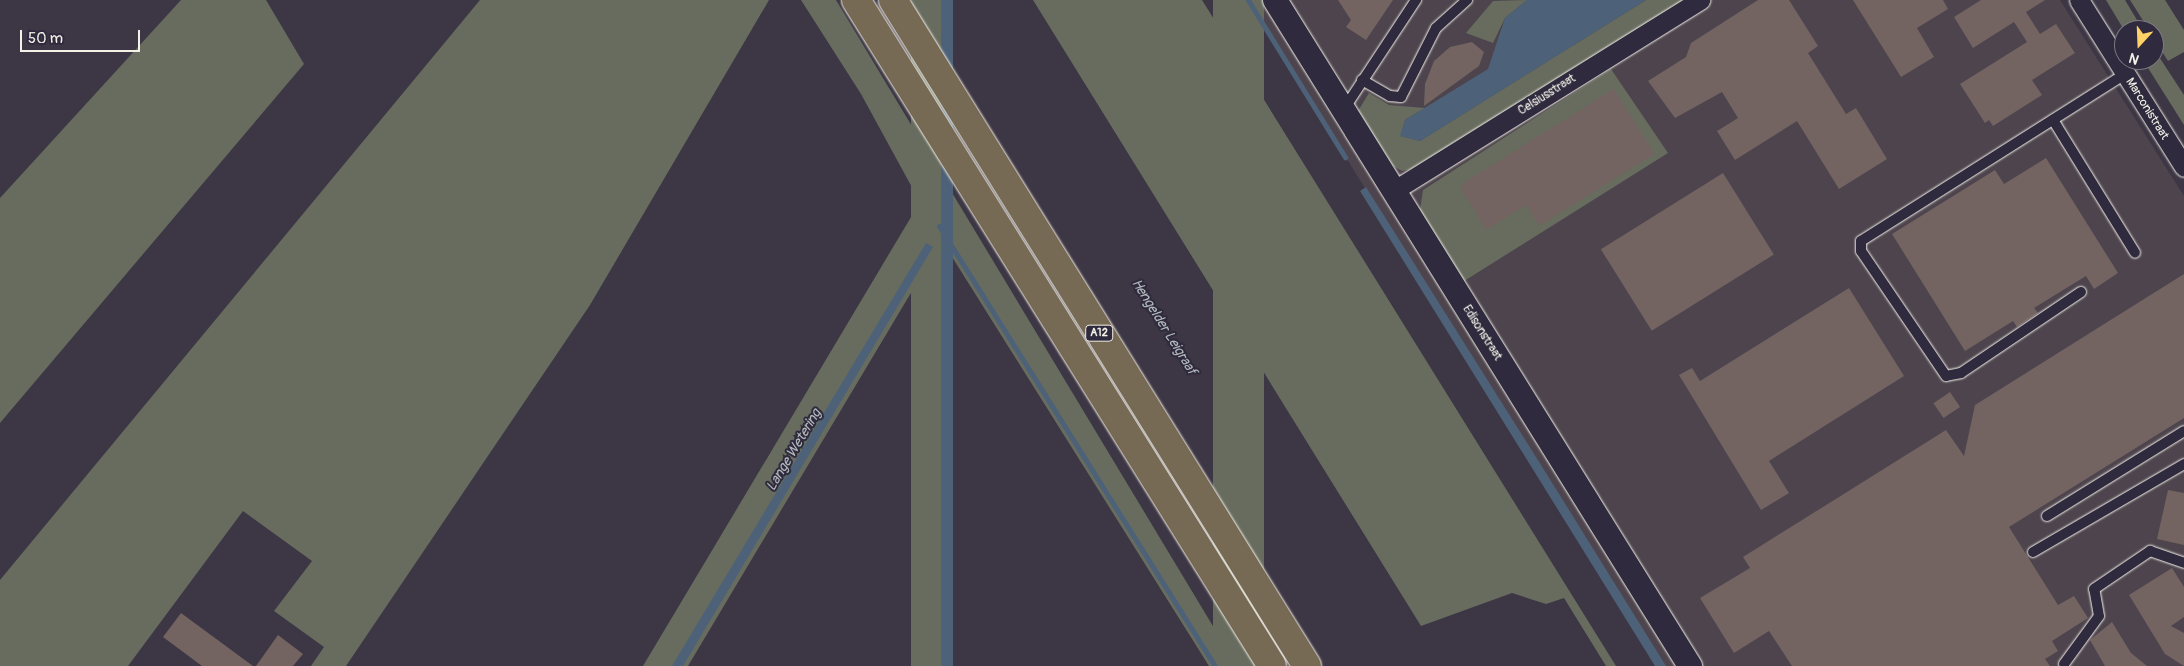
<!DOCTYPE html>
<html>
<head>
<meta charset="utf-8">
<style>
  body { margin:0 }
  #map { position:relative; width:2184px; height:666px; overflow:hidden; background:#3d3644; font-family:Pangolin,sans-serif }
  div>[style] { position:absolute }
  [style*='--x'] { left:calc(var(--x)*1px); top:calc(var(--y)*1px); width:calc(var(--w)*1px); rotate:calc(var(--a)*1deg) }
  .built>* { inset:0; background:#4d444d }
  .green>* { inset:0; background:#676c5f; transform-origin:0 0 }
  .water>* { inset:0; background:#4d6278; transform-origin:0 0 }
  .stream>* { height:5px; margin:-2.5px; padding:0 2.5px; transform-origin:2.5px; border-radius:2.5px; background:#4d6278 }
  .building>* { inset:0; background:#736461; transform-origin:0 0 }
  .roads { filter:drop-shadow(0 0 1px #f4f1e8) drop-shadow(0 0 1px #f4f1e8) }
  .service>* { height:10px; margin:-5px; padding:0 5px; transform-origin:5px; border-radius:5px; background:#2f2a3d }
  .minor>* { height:19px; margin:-9.5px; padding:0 9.5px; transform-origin:9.5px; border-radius:9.5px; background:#2f2a3d }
  .tertiary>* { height:24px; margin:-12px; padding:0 12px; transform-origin:12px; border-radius:12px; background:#2f2a3d }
  .motorway>* { height:28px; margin:-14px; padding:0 14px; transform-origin:14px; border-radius:14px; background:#776a54 }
  span { translate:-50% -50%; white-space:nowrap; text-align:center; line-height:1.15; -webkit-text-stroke:4px #2f2a3d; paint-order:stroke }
  .shield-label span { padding:1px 4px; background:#2f2a3d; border:1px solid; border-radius:4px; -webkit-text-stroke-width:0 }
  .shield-label { font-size:11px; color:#f4f1e8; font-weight:700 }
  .street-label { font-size:12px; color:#f4f1e8 }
  .water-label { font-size:14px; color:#b1b8bb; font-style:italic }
  .north { position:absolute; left:2114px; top:20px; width:50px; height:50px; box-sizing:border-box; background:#2f2a3d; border:1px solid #7e7a81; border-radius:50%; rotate:200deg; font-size:14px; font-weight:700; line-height:20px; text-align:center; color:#f4f1e8 }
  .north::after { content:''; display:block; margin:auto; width:18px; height:22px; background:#ffd166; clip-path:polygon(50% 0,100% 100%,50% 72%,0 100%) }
  .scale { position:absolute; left:20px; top:30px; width:120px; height:22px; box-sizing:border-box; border:2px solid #f4f1e8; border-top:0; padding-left:6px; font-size:15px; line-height:18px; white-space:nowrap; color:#f4f1e8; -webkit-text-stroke:4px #2f2a3d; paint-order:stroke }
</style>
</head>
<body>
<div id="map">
  <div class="built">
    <div style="clip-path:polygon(1248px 0,2060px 0,2184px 196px,2184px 666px,1662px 666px)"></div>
  </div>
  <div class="green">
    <div style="clip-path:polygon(181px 0,266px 0,304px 64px,0 423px,0 198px)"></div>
    <div style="clip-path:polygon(480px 0,769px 0,590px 305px,346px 666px,311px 666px,324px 647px,274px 611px,312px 561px,243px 511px,128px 666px,0 666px,0 580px)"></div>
    <div style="clip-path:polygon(801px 0,836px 0,1237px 666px,1209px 666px,942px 241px,688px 666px,643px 666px,920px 202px,861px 94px)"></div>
    <div style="left:911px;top:0;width:30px;height:785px"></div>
    <div style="clip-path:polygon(1033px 0,1202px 0,1616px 666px,1606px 666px,1564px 598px,1546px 604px,1512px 593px,1421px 626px)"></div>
    <div style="left:1213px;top:0;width:51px;height:784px"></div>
    <div style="clip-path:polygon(1527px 0,1505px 18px,1493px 43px,1466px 33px,1493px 1px)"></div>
    <div style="clip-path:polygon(1646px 0,1684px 0,1416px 168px,1402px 171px,1393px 166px,1358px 111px,1369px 93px,1389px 105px,1425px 108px,1405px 120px,1401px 136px,1420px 141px)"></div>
    <div style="clip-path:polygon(2106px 0,2125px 0,2143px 30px,2124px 30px)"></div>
    <div style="clip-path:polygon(2130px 0,2165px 0,2184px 30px,2184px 52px,2168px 61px,2154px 39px,2154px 30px,2149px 30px)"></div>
    <div style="clip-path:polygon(2154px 49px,2184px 95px,2184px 125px,2143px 60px,2154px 60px)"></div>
    <div style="clip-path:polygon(1611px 69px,1668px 153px,1461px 283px,1419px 217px,1423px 190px)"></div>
  </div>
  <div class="water">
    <div style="left:941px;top:0;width:12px;height:785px"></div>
    <div style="clip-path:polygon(1527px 0,1646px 0,1420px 141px,1400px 136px,1405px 120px,1488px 69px,1505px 18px)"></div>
    <div style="clip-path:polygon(1366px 187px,1541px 465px,1666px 666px,1655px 666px,1360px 191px)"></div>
    <div style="clip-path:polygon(926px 243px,933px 247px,683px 666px,672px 666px)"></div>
  </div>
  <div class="stream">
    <div style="--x:1248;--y:0;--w:185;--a:58.3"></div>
    <div style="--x:939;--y:226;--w:519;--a:57.9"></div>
  </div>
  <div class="building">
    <div style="clip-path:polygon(1338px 0,1393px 0,1366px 40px,1346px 27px,1351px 20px)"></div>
    <div style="clip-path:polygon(1758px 0,1789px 0,1818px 46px,1808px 53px,1846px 114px,1856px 108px,1887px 159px,1839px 189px,1797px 121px,1735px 160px,1717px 131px,1738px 118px,1722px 92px,1675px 118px,1648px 81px,1686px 57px,1691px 43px)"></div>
    <div style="clip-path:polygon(1853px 0,1943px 0,1948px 9px,1917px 28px,1934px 57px,1901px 77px)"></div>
    <div style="clip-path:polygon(1981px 0,2045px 0,2026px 12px,2040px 34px,2056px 24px,2075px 53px,2032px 80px,2042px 95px,1993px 126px,1989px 120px,1985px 123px,1960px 84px,2027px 42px,2014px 22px,1973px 48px,1954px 17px)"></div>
    <div style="clip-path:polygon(1472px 42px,1484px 52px,1479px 66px,1424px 106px,1425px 84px,1434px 61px,1450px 47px)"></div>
    <div style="clip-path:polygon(1614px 89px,1654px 154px,1539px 226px,1526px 205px,1486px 230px,1461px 188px,1465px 182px)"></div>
    <div style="clip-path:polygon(2046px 158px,2118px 273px,2094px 289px,2086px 276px,2034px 308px,2038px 313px,2017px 327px,2013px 321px,1965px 351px,1892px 234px,1995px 170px,2004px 184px)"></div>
    <div style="left:1723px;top:173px;width:96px;height:144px;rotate:58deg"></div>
    <div style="clip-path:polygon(2184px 274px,2184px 418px,2009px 527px,2058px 605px,2074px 596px,2088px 618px,2052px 641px,2058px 651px,2045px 659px,2050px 666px,1792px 666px,1769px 631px,1734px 653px,1700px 598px,1750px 568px,1743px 557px,1946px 430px,1964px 456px,1975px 405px)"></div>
    <div style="clip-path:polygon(1849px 288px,1904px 376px,1769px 461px,1789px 493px,1761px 510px,1679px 375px,1692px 368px,1700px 381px)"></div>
    <div style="left:1950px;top:392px;width:18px;height:20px;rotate:56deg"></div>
    <div style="clip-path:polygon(2168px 490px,2184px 493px,2184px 545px,2157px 539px)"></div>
    <div style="clip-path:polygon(2172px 568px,2184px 587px,2184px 617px,2171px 626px,2184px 633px,2184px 666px,2165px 654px,2129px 595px)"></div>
    <div style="clip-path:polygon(181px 613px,253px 666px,202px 666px,163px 637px)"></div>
    <div style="clip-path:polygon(2112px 622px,2131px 653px,2147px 666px,2105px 666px,2090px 640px)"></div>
    <div style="clip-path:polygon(278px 635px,303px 654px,293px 666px,256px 666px)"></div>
  </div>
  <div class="roads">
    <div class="service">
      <div style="--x:1362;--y:80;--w:32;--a:30"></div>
      <div style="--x:1390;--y:96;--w:11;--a:5"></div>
      <div style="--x:1401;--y:97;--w:77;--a:-63.1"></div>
      <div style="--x:1436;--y:28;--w:42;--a:-42.1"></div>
      <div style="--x:1344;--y:109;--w:131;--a:-56.6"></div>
      <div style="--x:2053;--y:120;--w:156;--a:58.3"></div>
      <div style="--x:2081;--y:292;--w:145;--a:146"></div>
      <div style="--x:1961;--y:373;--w:15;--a:169"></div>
      <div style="--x:1946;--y:376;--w:151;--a:-124.2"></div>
      <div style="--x:1861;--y:251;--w:10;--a:-90"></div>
      <div style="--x:1861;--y:241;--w:312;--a:-32.3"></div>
      <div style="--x:2047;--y:516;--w:161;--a:-31.8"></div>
      <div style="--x:2033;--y:552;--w:175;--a:-30.2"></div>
      <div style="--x:2064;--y:664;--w:59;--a:-53.9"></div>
      <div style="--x:2099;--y:616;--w:27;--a:-100"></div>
      <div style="--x:2094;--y:589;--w:68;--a:-34.2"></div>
      <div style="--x:2150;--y:551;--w:36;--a:19"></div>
    </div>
    <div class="minor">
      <div style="--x:2079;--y:0;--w:197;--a:57.8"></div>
      <div style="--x:1393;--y:191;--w:362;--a:-31.9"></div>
    </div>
    <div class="tertiary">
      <div style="--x:1275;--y:0;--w:785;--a:58.07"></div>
    </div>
    <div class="motorway">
      <div style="--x:856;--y:0;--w:785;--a:58.01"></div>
      <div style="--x:893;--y:0;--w:784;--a:58.13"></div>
    </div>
  </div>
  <div class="shield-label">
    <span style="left:1099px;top:333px">A12</span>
  </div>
  <div class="street-label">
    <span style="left:1547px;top:95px;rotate:-32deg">Celsiusstraat</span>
    <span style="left:2147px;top:109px;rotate:58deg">Marconistraat</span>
    <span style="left:1482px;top:333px;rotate:58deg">Edisonstraat</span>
  </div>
  <div class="water-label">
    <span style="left:1164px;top:327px;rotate:58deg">Hengelder Leigraaf</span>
    <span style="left:794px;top:450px;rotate:-59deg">Lange Wetering</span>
  </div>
  <div class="north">N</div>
  <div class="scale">50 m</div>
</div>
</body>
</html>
